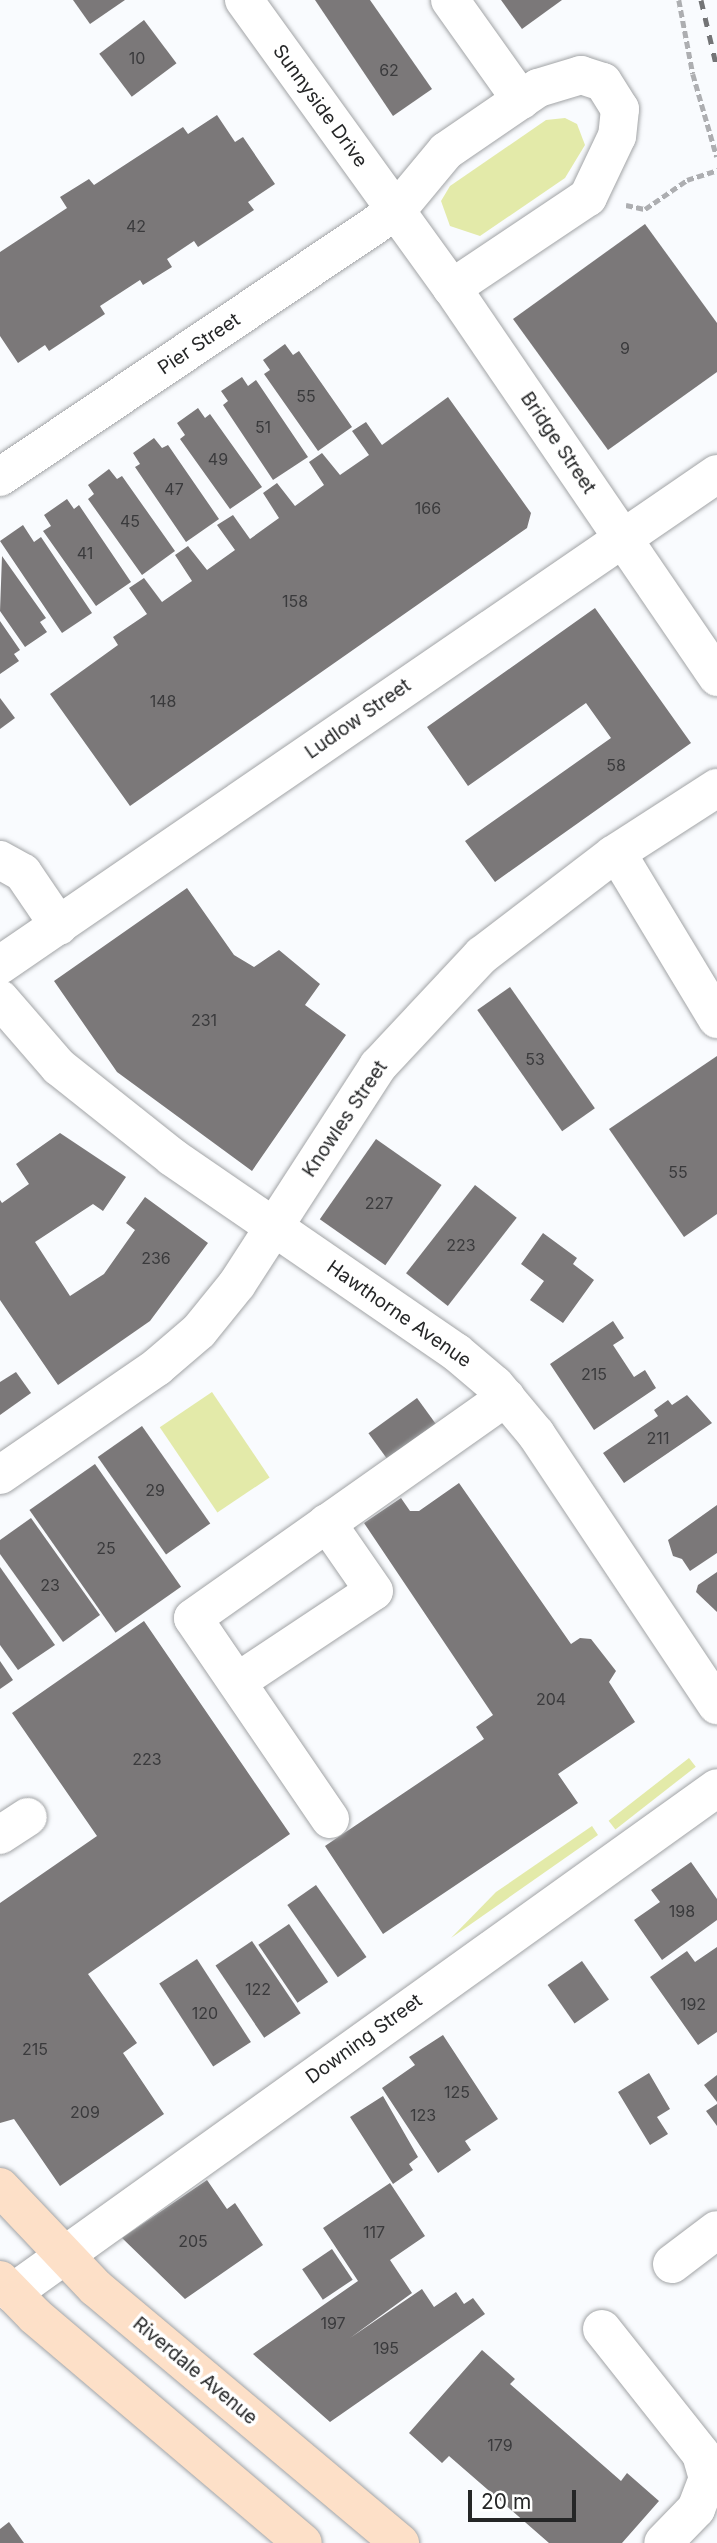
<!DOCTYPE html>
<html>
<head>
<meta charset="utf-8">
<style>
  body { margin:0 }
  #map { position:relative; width:717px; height:2543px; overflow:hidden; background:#f9fbfe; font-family:Inter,sans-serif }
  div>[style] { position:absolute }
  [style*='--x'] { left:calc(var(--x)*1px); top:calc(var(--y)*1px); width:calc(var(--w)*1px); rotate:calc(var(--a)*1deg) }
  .green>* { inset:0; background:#e3eaa9; transform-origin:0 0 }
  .building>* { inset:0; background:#7b7879; transform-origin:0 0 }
  .path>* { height:4.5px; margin-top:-2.25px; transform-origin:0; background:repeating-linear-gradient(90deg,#adaeb1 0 7px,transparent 0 10.5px) }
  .roads { filter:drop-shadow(0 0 2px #a2a4a6) drop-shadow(0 0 2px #a2a4a6) }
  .minor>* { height:38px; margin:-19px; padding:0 19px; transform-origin:19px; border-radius:19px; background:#fff }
  .major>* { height:38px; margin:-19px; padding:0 19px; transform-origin:19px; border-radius:19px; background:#fde0c8 }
  .rail>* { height:5px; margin-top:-2.5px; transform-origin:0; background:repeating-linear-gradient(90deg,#737476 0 9px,transparent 0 18px) }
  span { translate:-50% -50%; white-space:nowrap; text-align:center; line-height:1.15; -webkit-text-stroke:7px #fff; paint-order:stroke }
  .number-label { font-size:16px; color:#3a3a3c }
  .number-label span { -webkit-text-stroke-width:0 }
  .street-label { font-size:19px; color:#252627 }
  .scale { position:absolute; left:468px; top:2490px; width:108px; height:32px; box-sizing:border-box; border:4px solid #252627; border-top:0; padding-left:9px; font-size:21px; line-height:24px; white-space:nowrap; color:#252627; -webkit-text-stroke:5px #fff; paint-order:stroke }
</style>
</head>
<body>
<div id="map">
  <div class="green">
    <div style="clip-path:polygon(565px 118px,577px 124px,585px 145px,565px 178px,480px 236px,450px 226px,441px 201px,450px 186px,546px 120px)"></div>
    <div style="left:212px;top:1392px;width:103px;height:63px;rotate:56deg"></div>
    <div style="left:689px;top:1758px;width:11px;height:102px;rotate:52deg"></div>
    <div style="clip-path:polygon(592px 1826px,598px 1835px,451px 1938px,496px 1892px)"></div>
  </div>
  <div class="building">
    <div style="clip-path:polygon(73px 0,125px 0,90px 24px)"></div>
    <div style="clip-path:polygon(315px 0,370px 0,432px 89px,393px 116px)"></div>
    <div style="clip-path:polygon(501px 0,562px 0,522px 29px)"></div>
    <div style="left:144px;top:20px;width:54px;height:56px;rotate:53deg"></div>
    <div style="clip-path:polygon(217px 115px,235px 142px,243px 137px,275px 184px,248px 202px,254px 210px,198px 247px,194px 241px,167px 259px,172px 267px,143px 285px,140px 280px,100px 306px,105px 314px,49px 351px,45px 345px,18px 363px,0 336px,0 252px,67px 208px,60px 197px,89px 179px,94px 185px,183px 127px,188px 134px)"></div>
    <div style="clip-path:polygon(645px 224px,717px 323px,717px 372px,608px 450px,513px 319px)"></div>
    <div style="clip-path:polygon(285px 344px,293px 355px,299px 351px,352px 427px,318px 451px,264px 374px,270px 370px,263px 360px)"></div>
    <div style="clip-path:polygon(242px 377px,248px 386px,256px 380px,308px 457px,273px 480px,223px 405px,228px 401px,221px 391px)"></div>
    <div style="clip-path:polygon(448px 397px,531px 513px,527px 528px,130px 806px,50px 694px,118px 645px,113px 637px,147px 614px,129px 588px,144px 578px,162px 602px,192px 581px,175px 555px,188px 546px,207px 570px,235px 550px,217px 525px,233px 515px,250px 539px,279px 518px,263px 493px,277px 483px,295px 506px,324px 485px,309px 462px,322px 453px,340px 475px,369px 455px,352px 431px,366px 422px,382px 445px)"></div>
    <div style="clip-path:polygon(198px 408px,205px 418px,210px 414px,262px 487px,230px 509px,180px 439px,185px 435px,177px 423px)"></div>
    <div style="clip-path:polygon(154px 438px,162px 448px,168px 445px,219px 519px,186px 542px,135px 467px,140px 464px,133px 453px)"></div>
    <div style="clip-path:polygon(109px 469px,117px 479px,122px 476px,175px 551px,142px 575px,88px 499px,94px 494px,88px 485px)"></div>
    <div style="clip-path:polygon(67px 499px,74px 509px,79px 505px,131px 582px,96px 606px,43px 531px,51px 526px,44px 515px)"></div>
    <div style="clip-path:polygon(23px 525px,34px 542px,41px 537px,92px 613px,62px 633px,0 541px)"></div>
    <div style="clip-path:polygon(2px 556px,46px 618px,40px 622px,47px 632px,25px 647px,0 611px)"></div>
    <div style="clip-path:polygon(595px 608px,691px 743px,495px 882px,465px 841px,611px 738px,586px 703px,468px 786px,427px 727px)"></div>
    <div style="clip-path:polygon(0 621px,20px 650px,14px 654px,19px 661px,0 674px)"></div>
    <div style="clip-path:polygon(0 698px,15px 718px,0 729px)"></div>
    <div style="clip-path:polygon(187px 888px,234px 955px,254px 967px,279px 950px,320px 984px,305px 1005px,346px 1035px,252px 1171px,117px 1072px,54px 981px)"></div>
    <div style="left:510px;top:987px;width:148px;height:40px;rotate:55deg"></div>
    <div style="clip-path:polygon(717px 1056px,717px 1214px,684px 1237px,609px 1129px)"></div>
    <div style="clip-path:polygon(60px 1133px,126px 1177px,103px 1211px,93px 1204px,35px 1242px,70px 1296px,104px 1274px,135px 1230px,126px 1223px,145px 1197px,208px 1243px,150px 1321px,58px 1385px,0 1300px,0 1200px,2px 1203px,29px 1184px,16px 1164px)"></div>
    <div style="left:376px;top:1139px;width:80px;height:98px;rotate:35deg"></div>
    <div style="left:475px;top:1185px;width:53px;height:112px;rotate:38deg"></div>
    <div style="clip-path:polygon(543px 1233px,577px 1258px,573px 1264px,594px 1280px,563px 1323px,530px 1300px,544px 1281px,521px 1264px)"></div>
    <div style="clip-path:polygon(613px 1321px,624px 1338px,613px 1345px,634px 1377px,645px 1370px,656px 1388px,594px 1430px,550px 1364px)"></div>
    <div style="clip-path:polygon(16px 1372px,31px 1393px,0 1415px,0 1382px)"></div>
    <div style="clip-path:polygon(687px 1395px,712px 1423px,624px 1483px,603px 1453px,658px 1416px,654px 1410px,668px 1400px,672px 1405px)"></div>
    <div style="left:417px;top:1398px;width:34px;height:60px;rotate:54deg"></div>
    <div style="left:142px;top:1426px;width:119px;height:54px;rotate:55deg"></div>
    <div style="left:95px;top:1464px;width:150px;height:80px;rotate:55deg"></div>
    <div style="clip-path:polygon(459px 1483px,571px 1644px,580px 1638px,591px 1639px,616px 1671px,609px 1682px,635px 1722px,558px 1774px,578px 1803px,383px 1934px,325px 1846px,484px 1739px,476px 1727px,493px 1715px,364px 1523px,401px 1498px,410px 1511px,419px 1511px)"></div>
    <div style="clip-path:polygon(717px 1505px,717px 1553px,690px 1571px,682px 1559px,673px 1556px,668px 1540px)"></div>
    <div style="clip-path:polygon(31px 1518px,100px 1615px,63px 1642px,0 1554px,0 1540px)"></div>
    <div style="clip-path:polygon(0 1567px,55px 1645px,18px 1670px,0 1645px)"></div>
    <div style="clip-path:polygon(717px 1572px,717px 1612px,696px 1592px,698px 1585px)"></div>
    <div style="clip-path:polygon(144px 1621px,290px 1834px,88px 1974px,137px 2043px,123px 2053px,164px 2114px,60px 2186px,14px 2119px,0 2123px,0 1903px,97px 1836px,12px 1713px)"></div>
    <div style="clip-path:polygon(0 1661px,13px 1680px,0 1689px)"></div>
    <div style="clip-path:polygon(691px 1862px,717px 1899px,717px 1920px,662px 1960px,634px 1920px,660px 1902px,651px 1890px)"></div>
    <div style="left:316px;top:1885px;width:88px;height:35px;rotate:55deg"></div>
    <div style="left:289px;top:1924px;width:70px;height:37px;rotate:56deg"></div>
    <div style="left:252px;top:1941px;width:87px;height:44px;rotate:56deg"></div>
    <div style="clip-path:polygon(717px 1947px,717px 2032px,698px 2045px,650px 1977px,687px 1951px,695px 1962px)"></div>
    <div style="left:197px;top:1959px;width:99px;height:45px;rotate:57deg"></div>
    <div style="left:582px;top:1961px;width:47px;height:42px;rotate:55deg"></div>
    <div style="clip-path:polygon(443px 2035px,498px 2119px,465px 2141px,471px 2150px,438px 2173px,382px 2088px,415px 2065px,409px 2057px)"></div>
    <div style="clip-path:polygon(649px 2073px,670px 2109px,657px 2117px,668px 2134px,650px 2145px,618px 2092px)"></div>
    <div style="clip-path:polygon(717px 2075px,717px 2102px,704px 2085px)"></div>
    <div style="clip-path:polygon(383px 2096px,418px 2157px,409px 2164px,413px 2170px,393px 2184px,350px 2117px)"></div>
    <div style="clip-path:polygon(717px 2104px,717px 2126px,706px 2111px)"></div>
    <div style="clip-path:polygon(207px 2180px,227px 2209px,235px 2203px,263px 2245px,185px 2299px,122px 2238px)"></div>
    <div style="clip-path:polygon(390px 2183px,425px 2236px,390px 2260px,412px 2293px,350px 2338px,422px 2289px,434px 2307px,456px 2292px,464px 2304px,473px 2298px,485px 2314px,330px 2422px,253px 2354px,358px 2281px,323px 2228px)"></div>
    <div style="left:332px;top:2249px;width:37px;height:36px;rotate:56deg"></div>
    <div style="clip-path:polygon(482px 2350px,515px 2379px,510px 2384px,621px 2481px,627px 2473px,659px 2501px,622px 2543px,549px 2543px,449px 2456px,442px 2463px,409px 2433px)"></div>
    <div style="clip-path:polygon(9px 2522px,24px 2543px,0 2543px,0 2529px)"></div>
  </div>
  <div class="path">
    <div style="--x:679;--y:0;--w:75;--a:79.3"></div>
    <div style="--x:693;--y:74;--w:86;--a:73.9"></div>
    <div style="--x:626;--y:205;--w:19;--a:12"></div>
    <div style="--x:645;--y:209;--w:51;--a:-34.6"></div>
    <div style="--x:687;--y:180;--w:32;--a:-18"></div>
  </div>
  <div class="roads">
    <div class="minor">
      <div style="--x:244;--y:0;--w:355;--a:54.2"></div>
      <div style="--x:452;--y:288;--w:471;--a:55.7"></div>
      <div style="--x:450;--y:0;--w:123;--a:54.6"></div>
      <div style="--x:0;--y:477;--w:478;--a:-33.9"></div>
      <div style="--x:397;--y:210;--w:77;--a:-50.3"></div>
      <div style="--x:446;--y:151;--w:112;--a:-34.4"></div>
      <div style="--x:538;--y:88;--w:45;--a:-16.8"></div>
      <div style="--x:581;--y:75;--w:23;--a:18"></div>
      <div style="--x:603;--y:82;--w:32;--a:58"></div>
      <div style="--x:620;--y:109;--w:27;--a:96"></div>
      <div style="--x:617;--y:136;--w:68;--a:115.4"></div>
      <div style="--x:588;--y:197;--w:164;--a:146.2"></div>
      <div style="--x:617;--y:853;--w:194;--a:58.9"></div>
      <div style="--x:0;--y:860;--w:26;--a:29"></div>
      <div style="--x:23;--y:873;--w:64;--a:55.8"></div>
      <div style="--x:0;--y:965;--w:869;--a:-34.4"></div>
      <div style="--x:0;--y:999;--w:90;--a:49.1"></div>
      <div style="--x:59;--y:1067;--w:144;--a:38.5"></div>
      <div style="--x:172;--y:1157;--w:345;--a:34.5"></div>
      <div style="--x:456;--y:1352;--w:51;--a:40.2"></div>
      <div style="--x:495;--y:1385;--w:64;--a:50.1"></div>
      <div style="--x:536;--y:1434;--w:326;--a:56.3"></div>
      <div style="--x:0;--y:1475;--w:191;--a:-34.5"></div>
      <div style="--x:157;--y:1367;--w:55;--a:-40.6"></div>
      <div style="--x:199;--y:1331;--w:60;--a:-51"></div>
      <div style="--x:237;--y:1284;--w:260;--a:-57.1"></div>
      <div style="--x:378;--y:1066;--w:152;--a:-46.9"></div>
      <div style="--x:482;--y:955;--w:165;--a:-37.4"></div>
      <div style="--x:613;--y:855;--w:124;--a:-32.8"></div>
      <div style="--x:237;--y:1682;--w:164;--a:-33.6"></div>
      <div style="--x:374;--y:1591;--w:83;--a:-124.7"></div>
      <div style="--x:330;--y:1819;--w:243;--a:-124.3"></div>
      <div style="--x:193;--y:1618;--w:383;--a:-35.2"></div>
      <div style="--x:0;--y:1835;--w:33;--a:-33"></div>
      <div style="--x:672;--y:2264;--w:56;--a:-37.1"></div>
      <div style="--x:12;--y:2293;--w:867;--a:-35.61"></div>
      <div style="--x:602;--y:2329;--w:159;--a:51.6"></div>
      <div style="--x:701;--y:2454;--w:25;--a:74"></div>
      <div style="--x:708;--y:2478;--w:33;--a:111"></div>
      <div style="--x:696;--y:2509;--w:47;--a:134.1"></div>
    </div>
    <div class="major">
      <div style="--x:0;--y:2187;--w:139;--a:46.5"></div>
      <div style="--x:96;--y:2288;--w:397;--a:40"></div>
      <div style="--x:0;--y:2280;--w:50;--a:45.8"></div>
      <div style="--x:35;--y:2316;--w:351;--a:40.3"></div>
    </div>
  </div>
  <div class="rail">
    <div style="--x:701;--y:0;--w:70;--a:76.8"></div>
  </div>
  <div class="number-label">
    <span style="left:137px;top:58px">10</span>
    <span style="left:389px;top:70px">62</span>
    <span style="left:136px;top:226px">42</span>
    <span style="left:625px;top:348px">9</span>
    <span style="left:306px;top:396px">55</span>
    <span style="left:263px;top:427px">51</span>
    <span style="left:218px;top:459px">49</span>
    <span style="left:174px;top:489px">47</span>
    <span style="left:428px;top:508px">166</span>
    <span style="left:130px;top:521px">45</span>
    <span style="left:85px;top:553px">41</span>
    <span style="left:295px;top:601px">158</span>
    <span style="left:163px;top:701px">148</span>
    <span style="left:616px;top:765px">58</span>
    <span style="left:204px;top:1020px">231</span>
    <span style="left:535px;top:1059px">53</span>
    <span style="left:678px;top:1172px">55</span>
    <span style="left:379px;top:1203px">227</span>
    <span style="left:461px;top:1245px">223</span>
    <span style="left:156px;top:1258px">236</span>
    <span style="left:594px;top:1374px">215</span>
    <span style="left:658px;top:1438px">211</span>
    <span style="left:155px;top:1490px">29</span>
    <span style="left:106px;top:1548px">25</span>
    <span style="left:50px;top:1585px">23</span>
    <span style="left:551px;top:1699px">204</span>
    <span style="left:147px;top:1759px">223</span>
    <span style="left:682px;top:1911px">198</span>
    <span style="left:258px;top:1989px">122</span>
    <span style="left:693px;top:2004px">192</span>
    <span style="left:205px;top:2013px">120</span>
    <span style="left:35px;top:2049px">215</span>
    <span style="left:457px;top:2092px">125</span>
    <span style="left:85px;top:2112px">209</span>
    <span style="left:423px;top:2115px">123</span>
    <span style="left:374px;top:2232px">117</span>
    <span style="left:193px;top:2241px">205</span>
    <span style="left:333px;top:2323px">197</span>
    <span style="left:386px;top:2348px">195</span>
    <span style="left:500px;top:2445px">179</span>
  </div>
  <div class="street-label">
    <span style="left:320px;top:106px;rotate:54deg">Sunnyside Drive</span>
    <span style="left:199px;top:344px;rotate:-34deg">Pier Street</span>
    <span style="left:558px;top:443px;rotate:56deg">Bridge Street</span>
    <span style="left:358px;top:719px;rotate:-35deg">Ludlow Street</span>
    <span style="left:345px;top:1119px;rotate:-56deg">Knowles Street</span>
    <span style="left:399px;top:1314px;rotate:35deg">Hawthorne Avenue</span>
    <span style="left:364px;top:2039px;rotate:-36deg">Downing Street</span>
    <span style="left:195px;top:2371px;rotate:40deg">Riverdale Avenue</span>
  </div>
  <div class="scale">20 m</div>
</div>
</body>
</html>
